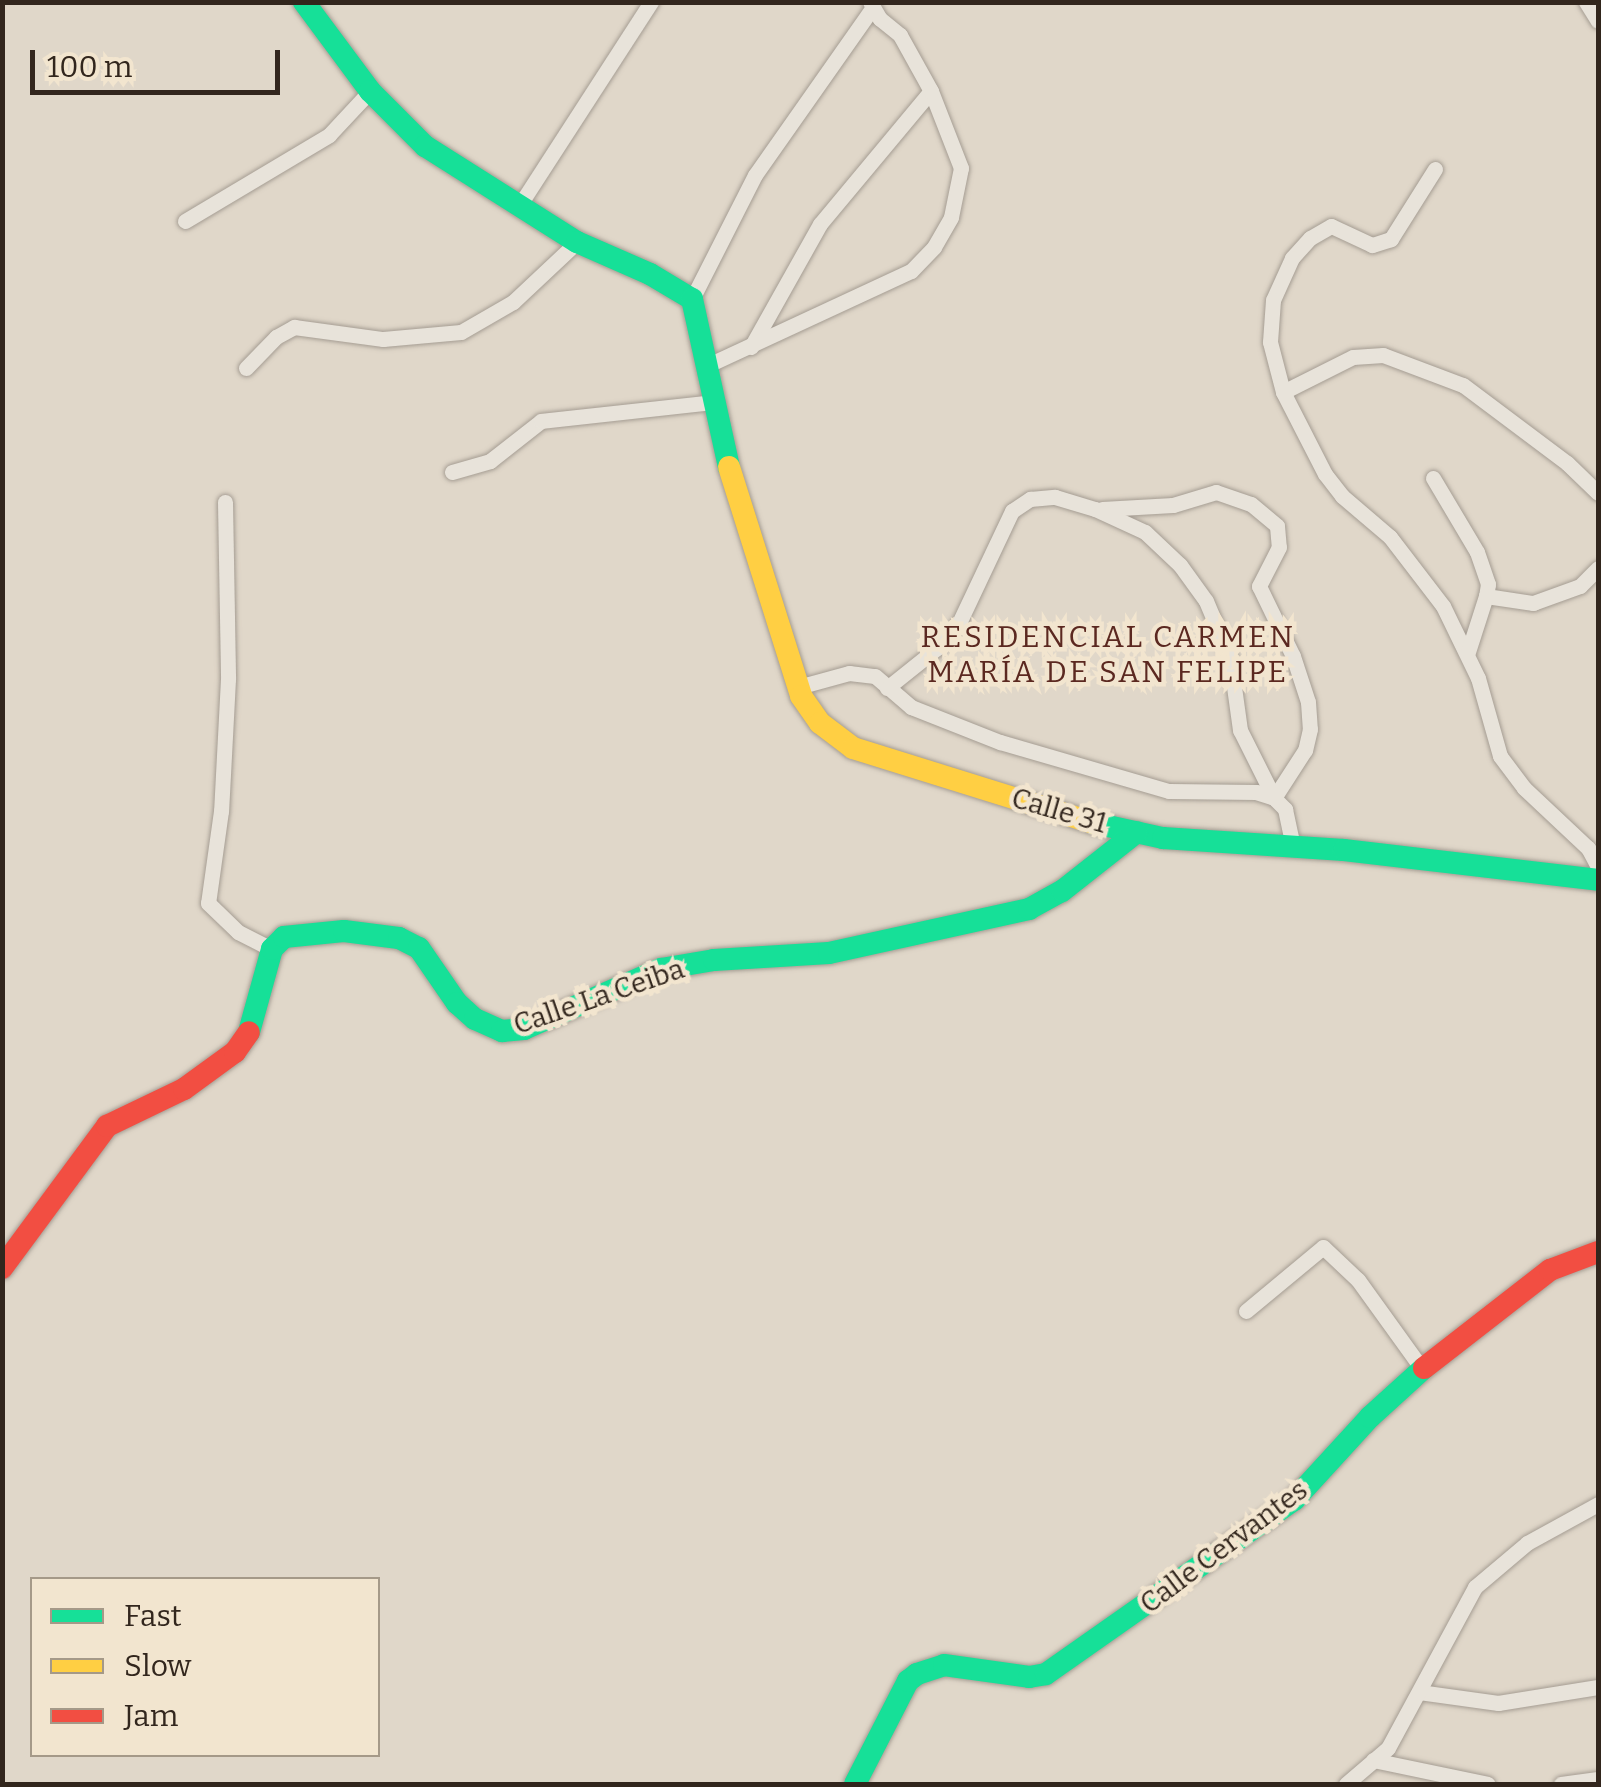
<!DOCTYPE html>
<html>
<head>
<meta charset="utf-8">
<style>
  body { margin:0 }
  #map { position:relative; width:1601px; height:1787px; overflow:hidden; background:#e0d7c9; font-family:Bitter,serif }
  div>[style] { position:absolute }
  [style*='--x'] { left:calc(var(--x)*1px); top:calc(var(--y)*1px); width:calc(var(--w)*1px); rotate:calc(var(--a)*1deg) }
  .roads { filter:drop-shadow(0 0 2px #a59d93) drop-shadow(0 0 2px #a59d93) }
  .street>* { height:15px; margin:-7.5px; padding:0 7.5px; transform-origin:7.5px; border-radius:7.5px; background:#e8e3da }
  .fast>* { height:22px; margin:-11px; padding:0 11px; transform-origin:11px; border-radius:11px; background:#16e098 }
  .slow>* { height:22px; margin:-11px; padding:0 11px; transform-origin:11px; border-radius:11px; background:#ffcf43 }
  .jam>* { height:22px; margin:-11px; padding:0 11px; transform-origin:11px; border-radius:11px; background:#f24e42 }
  span { translate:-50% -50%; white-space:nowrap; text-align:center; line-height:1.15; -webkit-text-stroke:9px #f2e5cf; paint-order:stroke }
  .street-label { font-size:28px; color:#32261d }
  .neighbourhood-label { font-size:30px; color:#5b2820; letter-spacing:2.5px }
  .frame { position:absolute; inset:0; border:5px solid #32261d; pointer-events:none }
  .legend { position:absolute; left:30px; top:1577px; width:350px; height:180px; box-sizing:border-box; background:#f2e5cf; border:2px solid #a59988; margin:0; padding:12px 18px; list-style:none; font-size:30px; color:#32261d }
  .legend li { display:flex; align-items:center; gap:20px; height:50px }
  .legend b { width:50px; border:2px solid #a59988 }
  .scale { position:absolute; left:30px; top:50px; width:250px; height:45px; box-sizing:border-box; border:5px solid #32261d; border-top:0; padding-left:12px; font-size:30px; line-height:35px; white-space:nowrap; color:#32261d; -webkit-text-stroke:8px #f2e5cf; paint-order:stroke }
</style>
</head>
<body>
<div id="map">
  <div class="roads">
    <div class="street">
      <div style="--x:1586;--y:2;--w:22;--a:58"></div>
      <div style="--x:1435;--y:169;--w:83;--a:122.2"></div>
      <div style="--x:1391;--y:239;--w:20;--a:162"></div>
      <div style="--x:1372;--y:245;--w:45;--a:-155.1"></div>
      <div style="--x:1331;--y:226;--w:24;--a:150"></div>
      <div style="--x:1310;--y:238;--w:27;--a:132"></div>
      <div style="--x:1292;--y:258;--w:46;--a:114.3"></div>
      <div style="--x:1273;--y:300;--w:42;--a:94.1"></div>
      <div style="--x:1270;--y:342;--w:52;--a:75.4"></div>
      <div style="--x:1283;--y:392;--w:92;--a:62.9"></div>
      <div style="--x:1325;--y:474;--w:28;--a:52"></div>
      <div style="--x:1342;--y:496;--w:63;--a:40.5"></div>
      <div style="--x:1390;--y:537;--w:87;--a:52.5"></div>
      <div style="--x:1443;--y:606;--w:80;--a:64.1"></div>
      <div style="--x:1478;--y:678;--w:81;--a:74.2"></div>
      <div style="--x:1500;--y:756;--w:40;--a:53"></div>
      <div style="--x:1524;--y:788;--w:88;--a:43.2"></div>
      <div style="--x:1588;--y:848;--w:21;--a:62"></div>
      <div style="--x:519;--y:206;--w:243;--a:-57.1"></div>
      <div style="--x:185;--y:221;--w:168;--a:-30.8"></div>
      <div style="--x:329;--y:135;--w:60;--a:-47"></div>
      <div style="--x:692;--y:299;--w:139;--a:-63.1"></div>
      <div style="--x:755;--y:175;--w:205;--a:-54.9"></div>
      <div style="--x:751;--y:347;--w:141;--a:-60.7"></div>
      <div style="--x:820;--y:224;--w:173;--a:-50.2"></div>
      <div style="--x:706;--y:366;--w:226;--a:-24.9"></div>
      <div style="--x:911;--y:271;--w:33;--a:-46"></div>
      <div style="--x:934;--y:247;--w:34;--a:-60"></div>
      <div style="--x:951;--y:217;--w:50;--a:-78.5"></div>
      <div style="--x:961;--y:168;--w:83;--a:-111.3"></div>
      <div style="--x:931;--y:91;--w:64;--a:-119"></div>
      <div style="--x:900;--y:35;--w:26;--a:-141"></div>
      <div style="--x:880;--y:19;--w:20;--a:-120"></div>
      <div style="--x:246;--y:368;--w:43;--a:-45.9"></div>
      <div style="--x:276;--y:337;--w:21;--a:-29"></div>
      <div style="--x:294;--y:327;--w:90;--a:7.7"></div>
      <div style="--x:383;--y:339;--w:78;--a:-5.1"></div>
      <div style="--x:461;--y:332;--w:60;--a:-30"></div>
      <div style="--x:513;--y:302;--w:88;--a:-43.2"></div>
      <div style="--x:1283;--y:392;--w:78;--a:-26.6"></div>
      <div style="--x:1353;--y:357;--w:30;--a:-4"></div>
      <div style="--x:1383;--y:355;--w:85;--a:20.6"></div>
      <div style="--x:1463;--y:385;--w:130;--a:36.9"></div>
      <div style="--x:1567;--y:463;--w:43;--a:44.1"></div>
      <div style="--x:452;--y:472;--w:40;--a:-16"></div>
      <div style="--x:490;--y:461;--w:65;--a:-38.1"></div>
      <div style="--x:541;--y:421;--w:174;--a:-6.3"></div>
      <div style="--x:1433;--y:478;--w:86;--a:59.3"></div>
      <div style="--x:1477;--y:552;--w:34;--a:71"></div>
      <div style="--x:1488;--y:584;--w:12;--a:99"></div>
      <div style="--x:225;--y:502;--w:177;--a:89"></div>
      <div style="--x:228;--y:679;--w:132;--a:93"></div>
      <div style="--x:221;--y:811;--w:93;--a:98"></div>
      <div style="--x:208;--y:903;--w:42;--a:44"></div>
      <div style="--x:238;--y:932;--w:38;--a:27"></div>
      <div style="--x:1102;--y:509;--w:71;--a:-3.2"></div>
      <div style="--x:1173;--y:505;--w:45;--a:-16.8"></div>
      <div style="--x:1216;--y:492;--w:37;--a:19"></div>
      <div style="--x:1251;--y:504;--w:34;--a:40"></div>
      <div style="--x:1277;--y:526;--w:21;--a:85"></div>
      <div style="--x:1279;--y:547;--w:44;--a:117.1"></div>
      <div style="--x:1259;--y:586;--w:78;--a:64.1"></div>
      <div style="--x:1293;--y:656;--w:48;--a:71.9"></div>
      <div style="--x:1308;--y:702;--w:27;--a:86"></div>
      <div style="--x:1310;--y:729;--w:22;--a:103"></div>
      <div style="--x:1305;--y:750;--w:57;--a:122.9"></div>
      <div style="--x:1468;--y:652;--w:59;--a:-72.2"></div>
      <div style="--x:1486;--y:596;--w:48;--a:8.5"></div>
      <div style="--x:1533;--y:603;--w:50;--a:-19.9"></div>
      <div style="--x:1580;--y:586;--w:25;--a:-45"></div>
      <div style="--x:798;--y:687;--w:53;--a:-15.4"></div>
      <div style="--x:849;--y:673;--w:26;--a:7"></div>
      <div style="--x:875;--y:676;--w:48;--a:40.7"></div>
      <div style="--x:911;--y:707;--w:96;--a:21.5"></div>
      <div style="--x:1000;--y:742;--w:176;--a:16.2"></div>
      <div style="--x:1169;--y:791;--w:87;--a:0.7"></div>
      <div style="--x:1256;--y:792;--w:19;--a:18"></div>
      <div style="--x:1274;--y:798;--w:16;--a:45"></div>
      <div style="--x:1285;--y:809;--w:38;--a:78"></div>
      <div style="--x:887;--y:688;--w:64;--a:-38.7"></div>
      <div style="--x:937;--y:648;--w:33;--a:-49"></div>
      <div style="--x:959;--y:623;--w:124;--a:-64.7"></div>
      <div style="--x:1012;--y:511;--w:22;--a:-34"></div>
      <div style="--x:1030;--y:499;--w:25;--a:-5"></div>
      <div style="--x:1055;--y:497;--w:42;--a:16.7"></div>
      <div style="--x:1095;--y:509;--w:55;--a:24.7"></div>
      <div style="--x:1145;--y:532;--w:48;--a:43.3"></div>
      <div style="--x:1180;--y:565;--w:44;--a:54.2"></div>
      <div style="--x:1206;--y:601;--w:62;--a:67.2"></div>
      <div style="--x:1230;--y:658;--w:73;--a:82.1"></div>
      <div style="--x:1240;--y:730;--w:76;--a:63.4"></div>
      <div style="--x:1246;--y:1311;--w:100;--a:-39.7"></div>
      <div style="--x:1323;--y:1247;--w:48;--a:43.3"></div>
      <div style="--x:1358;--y:1280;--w:111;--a:54.2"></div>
      <div style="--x:1419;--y:1692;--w:80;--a:7.9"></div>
      <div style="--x:1498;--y:1703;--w:101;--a:-9.1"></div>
      <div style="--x:1373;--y:1760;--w:117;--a:11.8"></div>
      <div style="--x:1346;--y:1784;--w:55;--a:-40.6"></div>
      <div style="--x:1388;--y:1748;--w:183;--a:-61.6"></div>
      <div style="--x:1475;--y:1587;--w:68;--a:-40.2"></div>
      <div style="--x:1527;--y:1543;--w:81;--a:-28.8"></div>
      <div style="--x:1561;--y:1784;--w:37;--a:-8"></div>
    </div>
    <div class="fast">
      <div style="--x:304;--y:2;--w:111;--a:53.4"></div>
      <div style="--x:370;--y:91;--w:78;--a:45"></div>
      <div style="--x:425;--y:146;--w:180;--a:32.3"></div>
      <div style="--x:577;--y:242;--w:80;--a:23.7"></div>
      <div style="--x:650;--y:274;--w:49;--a:30.8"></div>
      <div style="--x:692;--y:299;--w:172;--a:77.6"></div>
      <div style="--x:1094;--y:823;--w:71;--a:12.3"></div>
      <div style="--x:1163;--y:838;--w:181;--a:3.8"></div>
      <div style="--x:1344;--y:850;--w:256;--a:6.7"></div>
      <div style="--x:249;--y:1032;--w:86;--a:-74.5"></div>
      <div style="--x:272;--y:949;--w:17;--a:-45"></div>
      <div style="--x:284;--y:937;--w:60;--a:-5.7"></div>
      <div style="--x:344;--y:931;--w:55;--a:7.3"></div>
      <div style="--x:399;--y:938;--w:22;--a:27"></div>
      <div style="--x:419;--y:948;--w:67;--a:55.4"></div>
      <div style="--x:457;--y:1003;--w:24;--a:42"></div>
      <div style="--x:475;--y:1019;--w:30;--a:24"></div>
      <div style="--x:502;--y:1031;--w:22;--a:-5"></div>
      <div style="--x:524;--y:1029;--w:150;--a:-23.7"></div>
      <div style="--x:661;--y:969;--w:54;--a:-9.6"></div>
      <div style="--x:714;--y:960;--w:115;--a:-3.5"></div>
      <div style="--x:829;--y:953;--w:205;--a:-12.4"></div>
      <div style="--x:1029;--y:909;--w:38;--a:-29"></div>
      <div style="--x:1062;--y:891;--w:95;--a:-38.2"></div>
      <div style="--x:855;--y:1784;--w:116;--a:-62.8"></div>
      <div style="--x:908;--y:1681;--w:11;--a:-38"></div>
      <div style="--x:917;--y:1674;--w:28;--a:-18"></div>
      <div style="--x:944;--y:1665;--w:86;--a:8"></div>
      <div style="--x:1029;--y:1677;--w:17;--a:-10"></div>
      <div style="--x:1046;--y:1674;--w:303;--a:-35.1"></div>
      <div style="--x:1294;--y:1500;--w:113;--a:-47.5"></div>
      <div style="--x:1370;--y:1417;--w:73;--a:-42.2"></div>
    </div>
    <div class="slow">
      <div style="--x:729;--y:467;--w:240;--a:72.5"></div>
      <div style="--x:801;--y:696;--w:33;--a:55"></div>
      <div style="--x:820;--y:723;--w:41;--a:37.1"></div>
      <div style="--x:853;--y:748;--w:252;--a:17.3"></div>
    </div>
    <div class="jam">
      <div style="--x:2;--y:1268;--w:177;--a:-53.5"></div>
      <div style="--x:107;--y:1126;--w:85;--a:-25.7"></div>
      <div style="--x:184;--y:1089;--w:63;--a:-36"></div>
      <div style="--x:235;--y:1052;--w:24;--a:-55"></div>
      <div style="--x:1424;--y:1368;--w:160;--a:-37.9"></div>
      <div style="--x:1550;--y:1270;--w:51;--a:-20.6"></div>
    </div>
  </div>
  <div class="street-label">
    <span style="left:1059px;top:811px;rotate:16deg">Calle 31</span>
    <span style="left:599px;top:997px;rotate:-19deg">Calle La Ceiba</span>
    <span style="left:1224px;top:1547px;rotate:-37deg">Calle Cervantes</span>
  </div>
  <div class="neighbourhood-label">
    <span style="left:1108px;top:654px">RESIDENCIAL CARMEN<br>MARÍA DE SAN FELIPE</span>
  </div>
  <div class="frame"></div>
  <ul class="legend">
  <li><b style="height:12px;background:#16e098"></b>Fast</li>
  <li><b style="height:12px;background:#ffcf43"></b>Slow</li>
  <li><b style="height:12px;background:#f24e42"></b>Jam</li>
  </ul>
  <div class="scale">100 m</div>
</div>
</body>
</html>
